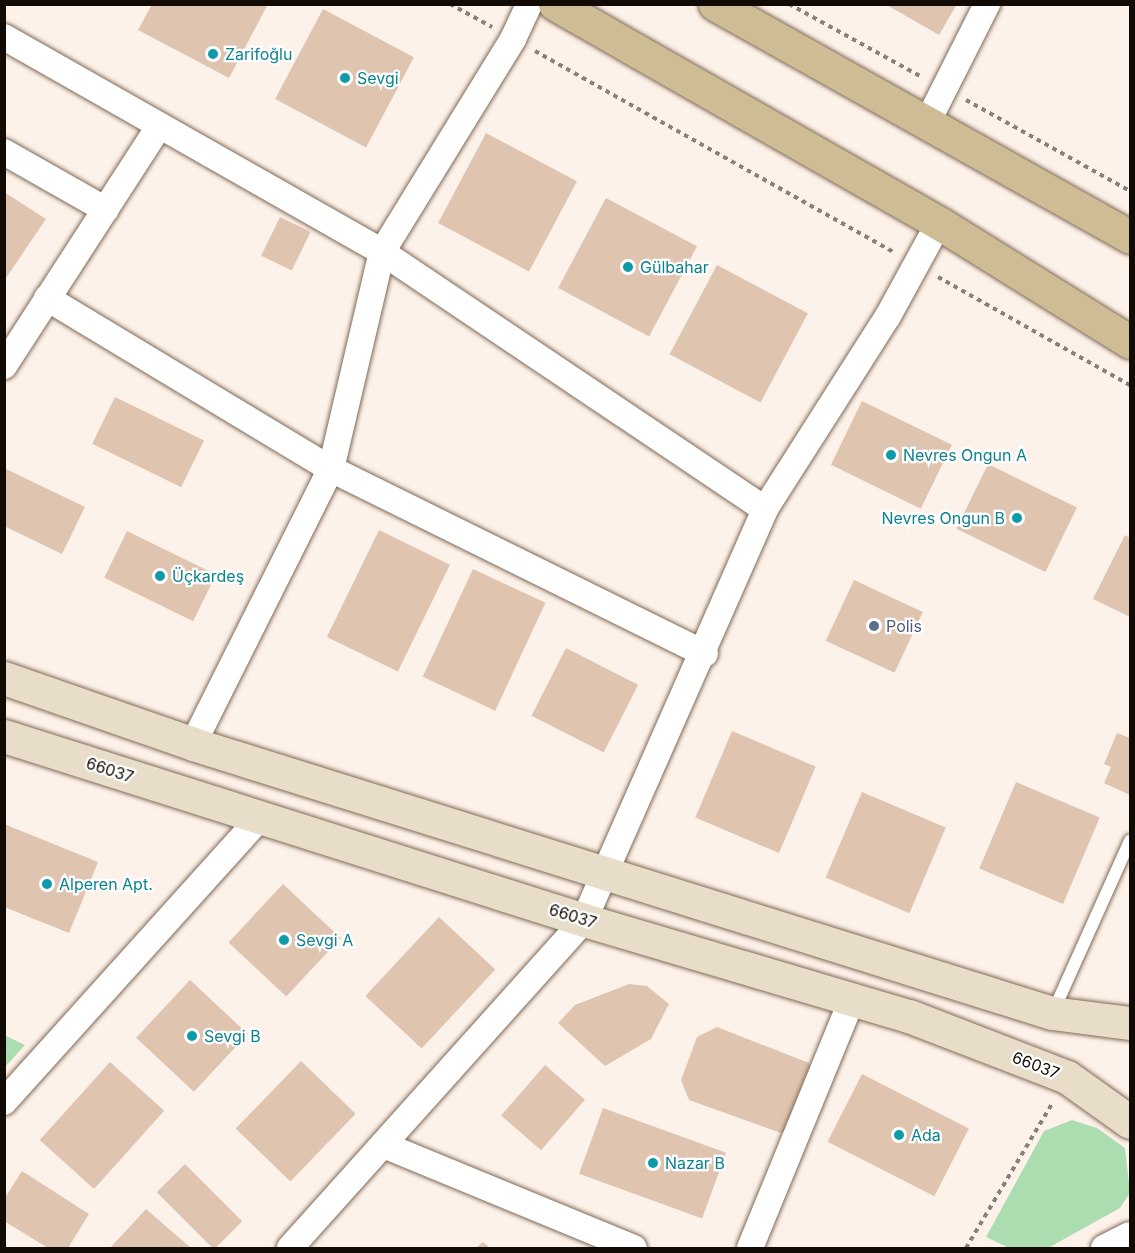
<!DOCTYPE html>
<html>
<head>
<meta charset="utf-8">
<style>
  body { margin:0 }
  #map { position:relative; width:1135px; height:1253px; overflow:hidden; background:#fdf2e9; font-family:Inter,sans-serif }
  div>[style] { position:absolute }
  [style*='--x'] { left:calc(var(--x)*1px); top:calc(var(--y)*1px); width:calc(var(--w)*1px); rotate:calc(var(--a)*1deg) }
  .green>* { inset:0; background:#abddb1 }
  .building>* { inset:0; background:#dfc5b0; transform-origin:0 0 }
  .path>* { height:4px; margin-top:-2px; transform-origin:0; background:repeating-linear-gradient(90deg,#898078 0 4.5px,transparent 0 9px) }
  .roads { filter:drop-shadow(0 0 2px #806956) drop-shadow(0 0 2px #806956) }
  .lane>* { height:12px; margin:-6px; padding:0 6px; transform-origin:6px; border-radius:6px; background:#fff }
  .street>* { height:26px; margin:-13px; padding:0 13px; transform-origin:13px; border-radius:13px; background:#fff }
  .secondary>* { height:33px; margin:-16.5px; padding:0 16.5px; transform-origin:16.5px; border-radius:16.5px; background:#e7ddc9 }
  .primary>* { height:33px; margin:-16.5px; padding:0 16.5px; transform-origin:16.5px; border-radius:16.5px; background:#cebc94 }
  .dots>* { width:16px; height:16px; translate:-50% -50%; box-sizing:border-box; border:3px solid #fff; border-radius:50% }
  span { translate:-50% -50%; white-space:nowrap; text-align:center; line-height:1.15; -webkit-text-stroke:4.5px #fff; paint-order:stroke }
  .culture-label { font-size:16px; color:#0d838f }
  .left { translate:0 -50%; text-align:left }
  .right { translate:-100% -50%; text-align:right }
  .service-label { font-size:16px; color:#4e5e75 }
  .street-label { font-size:16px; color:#120a04 }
  .frame { position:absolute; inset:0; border:6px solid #120a04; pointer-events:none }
</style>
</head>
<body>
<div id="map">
  <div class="green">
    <div style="clip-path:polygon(4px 1035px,25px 1045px,5px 1067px,4px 1067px)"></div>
    <div style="clip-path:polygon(1072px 1120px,1097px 1128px,1125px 1148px,1130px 1193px,1120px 1208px,1048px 1248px,1009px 1248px,986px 1237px,1044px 1131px)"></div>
  </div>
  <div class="building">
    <div style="clip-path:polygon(152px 4px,268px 4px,229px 78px,138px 30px)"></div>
    <div style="clip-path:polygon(885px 4px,957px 4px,939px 35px)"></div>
    <div style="left:323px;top:9px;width:103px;height:102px;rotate:28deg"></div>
    <div style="left:486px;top:133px;width:103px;height:102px;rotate:28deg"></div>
    <div style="clip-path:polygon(4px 192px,46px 219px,4px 281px)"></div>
    <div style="left:606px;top:198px;width:103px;height:102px;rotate:28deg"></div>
    <div style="left:280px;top:217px;width:34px;height:43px;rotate:26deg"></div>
    <div style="left:717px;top:265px;width:103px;height:101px;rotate:28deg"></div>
    <div style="left:115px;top:397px;width:99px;height:52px;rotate:26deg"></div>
    <div style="left:862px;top:401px;width:100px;height:71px;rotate:26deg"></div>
    <div style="left:988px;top:464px;width:99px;height:72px;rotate:26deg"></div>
    <div style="clip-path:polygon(4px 468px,85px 507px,62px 554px,4px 526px)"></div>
    <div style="left:379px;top:530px;width:79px;height:119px;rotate:26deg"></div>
    <div style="left:127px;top:531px;width:99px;height:52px;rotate:26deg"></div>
    <div style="clip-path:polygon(1125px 535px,1130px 538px,1130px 617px,1093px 599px)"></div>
    <div style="left:473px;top:569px;width:80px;height:119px;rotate:25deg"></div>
    <div style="left:854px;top:580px;width:76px;height:67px;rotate:25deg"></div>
    <div style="left:566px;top:648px;width:81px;height:76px;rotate:27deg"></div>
    <div style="left:732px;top:731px;width:91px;height:94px;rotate:23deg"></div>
    <div style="clip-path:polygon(1117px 733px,1130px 738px,1130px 795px,1104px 783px,1111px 767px,1104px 764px)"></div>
    <div style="left:1016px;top:782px;width:91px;height:94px;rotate:23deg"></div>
    <div style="left:862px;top:792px;width:91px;height:93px;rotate:23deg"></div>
    <div style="clip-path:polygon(4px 824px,98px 862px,69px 933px,4px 907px)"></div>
    <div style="left:283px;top:884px;width:79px;height:80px;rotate:43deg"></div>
    <div style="left:439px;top:917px;width:77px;height:108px;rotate:43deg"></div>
    <div style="left:190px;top:980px;width:79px;height:79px;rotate:43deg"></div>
    <div style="clip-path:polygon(629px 984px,647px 986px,669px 1004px,651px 1039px,605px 1066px,558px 1023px,575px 1005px)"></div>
    <div style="clip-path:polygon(717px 1027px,809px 1063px,815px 1080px,799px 1119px,781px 1133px,689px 1100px,681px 1080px,697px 1037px)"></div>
    <div style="left:301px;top:1061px;width:76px;height:94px;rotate:44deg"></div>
    <div style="left:110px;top:1062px;width:73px;height:105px;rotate:42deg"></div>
    <div style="left:545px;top:1065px;width:53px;height:67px;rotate:41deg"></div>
    <div style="left:862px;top:1074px;width:120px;height:76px;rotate:27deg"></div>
    <div style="left:603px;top:1108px;width:131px;height:70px;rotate:20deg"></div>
    <div style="left:185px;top:1164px;width:81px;height:40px;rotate:45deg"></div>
    <div style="clip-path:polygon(22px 1171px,89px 1214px,68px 1248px,48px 1248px,4px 1221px,4px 1199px)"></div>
    <div style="clip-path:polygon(146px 1209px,191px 1248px,110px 1248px)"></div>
    <div style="clip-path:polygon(483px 1242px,490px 1248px,476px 1248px)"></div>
  </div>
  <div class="path">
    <div style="--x:450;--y:4;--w:48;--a:28.7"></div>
    <div style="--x:789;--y:4;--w:152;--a:28.8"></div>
    <div style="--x:535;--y:51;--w:413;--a:29.3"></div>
    <div style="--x:966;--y:100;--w:188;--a:29"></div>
    <div style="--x:938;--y:277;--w:220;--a:29.4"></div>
    <div style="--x:966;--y:1248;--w:168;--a:-59.2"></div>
  </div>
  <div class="roads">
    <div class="lane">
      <div style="--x:1053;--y:1012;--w:188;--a:-65.8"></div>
    </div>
    <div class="street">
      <div style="--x:4;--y:37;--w:435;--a:29.6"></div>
      <div style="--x:382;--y:252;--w:461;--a:33.9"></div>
      <div style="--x:765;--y:509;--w:229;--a:-57.5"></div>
      <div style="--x:888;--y:316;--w:106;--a:-61.3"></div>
      <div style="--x:926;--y:125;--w:136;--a:-63.2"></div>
      <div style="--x:4;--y:152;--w:117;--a:29.6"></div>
      <div style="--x:47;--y:298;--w:332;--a:31.1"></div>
      <div style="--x:331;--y:469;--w:417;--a:26.3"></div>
      <div style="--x:4;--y:366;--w:286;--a:-57.1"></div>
      <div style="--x:193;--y:744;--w:308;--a:-63.4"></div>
      <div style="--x:331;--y:469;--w:223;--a:-76.8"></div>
      <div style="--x:382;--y:252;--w:250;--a:-58.4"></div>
      <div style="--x:513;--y:39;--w:38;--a:-65"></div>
      <div style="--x:4;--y:1102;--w:382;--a:-48"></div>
      <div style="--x:386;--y:1146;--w:268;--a:22.4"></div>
      <div style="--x:290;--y:1248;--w:440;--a:-48.1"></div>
      <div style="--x:584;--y:920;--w:449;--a:-66.2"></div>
      <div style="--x:750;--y:1248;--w:269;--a:-67.7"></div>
      <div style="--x:1104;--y:1248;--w:28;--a:-27"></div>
    </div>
    <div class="secondary">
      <div style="--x:4;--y:678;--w:200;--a:19.2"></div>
      <div style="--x:193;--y:744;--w:900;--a:17.39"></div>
      <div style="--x:1052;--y:1013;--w:79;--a:7.3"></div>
      <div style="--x:4;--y:736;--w:608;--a:17.6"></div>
      <div style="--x:584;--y:920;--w:339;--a:16.5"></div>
      <div style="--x:909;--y:1016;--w:169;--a:21.1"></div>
      <div style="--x:1067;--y:1077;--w:77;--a:35.5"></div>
    </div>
    <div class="primary">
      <div style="--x:555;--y:4;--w:442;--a:29.7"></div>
      <div style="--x:939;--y:223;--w:225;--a:31.9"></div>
      <div style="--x:715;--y:4;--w:476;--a:29.3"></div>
    </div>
  </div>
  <div class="dots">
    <div style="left:213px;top:54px;background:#0f9aa8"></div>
    <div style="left:345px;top:78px;background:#0f9aa8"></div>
    <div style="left:628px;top:267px;background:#0f9aa8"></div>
    <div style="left:891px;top:455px;background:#0f9aa8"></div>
    <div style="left:1017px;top:518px;background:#0f9aa8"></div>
    <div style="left:160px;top:576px;background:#0f9aa8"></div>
    <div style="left:874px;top:626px;background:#5c6f8a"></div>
    <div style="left:47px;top:884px;background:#0f9aa8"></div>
    <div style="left:284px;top:940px;background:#0f9aa8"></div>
    <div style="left:192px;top:1036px;background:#0f9aa8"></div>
    <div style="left:899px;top:1135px;background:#0f9aa8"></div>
    <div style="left:653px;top:1163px;background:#0f9aa8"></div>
  </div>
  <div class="culture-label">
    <span class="left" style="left:225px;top:54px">Zarifoğlu</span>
    <span class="left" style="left:357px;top:78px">Sevgi</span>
    <span class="left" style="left:640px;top:267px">Gülbahar</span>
    <span class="left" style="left:903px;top:455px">Nevres Ongun A</span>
    <span class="right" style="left:1005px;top:518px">Nevres Ongun B</span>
    <span class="left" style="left:172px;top:576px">Üçkardeş</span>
    <span class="left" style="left:59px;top:884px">Alperen Apt.</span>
    <span class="left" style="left:296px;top:940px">Sevgi A</span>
    <span class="left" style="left:204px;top:1036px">Sevgi B</span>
    <span class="left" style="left:911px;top:1135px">Ada</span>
    <span class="left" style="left:665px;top:1163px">Nazar B</span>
  </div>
  <div class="service-label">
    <span class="left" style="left:886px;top:626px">Polis</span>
  </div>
  <div class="street-label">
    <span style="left:110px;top:770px;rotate:18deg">66037</span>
    <span style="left:573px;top:916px;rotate:17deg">66037</span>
    <span style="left:1036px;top:1065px;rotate:21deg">66037</span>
  </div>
  <div class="frame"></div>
</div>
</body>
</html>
